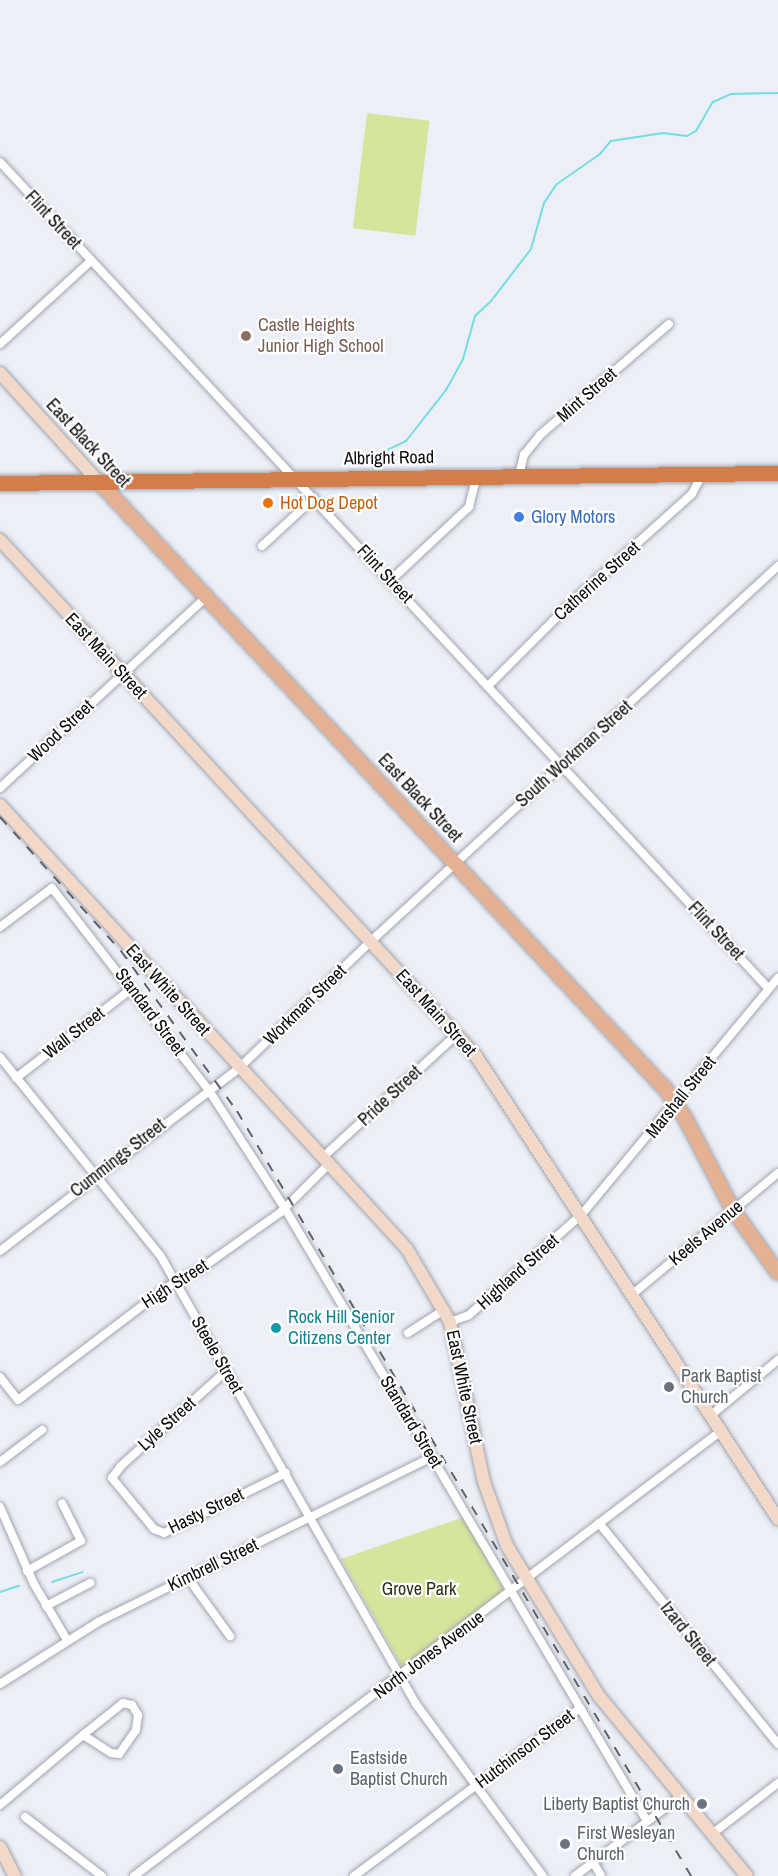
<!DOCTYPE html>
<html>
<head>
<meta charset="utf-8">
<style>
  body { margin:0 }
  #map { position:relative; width:778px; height:1876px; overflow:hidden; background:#eceff7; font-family:"Archivo Narrow",sans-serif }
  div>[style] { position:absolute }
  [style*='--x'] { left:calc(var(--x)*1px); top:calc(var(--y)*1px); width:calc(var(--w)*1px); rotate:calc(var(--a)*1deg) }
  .green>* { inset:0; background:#d5e59c; transform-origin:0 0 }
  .stream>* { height:2px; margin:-1px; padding:0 1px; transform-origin:1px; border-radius:1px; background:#74dde3 }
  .roads { filter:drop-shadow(0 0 2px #a2a5ad) drop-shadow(0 0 2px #a2a5ad) }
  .street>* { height:8px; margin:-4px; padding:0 4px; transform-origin:4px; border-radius:4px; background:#fff }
  .secondary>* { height:12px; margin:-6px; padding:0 6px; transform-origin:6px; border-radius:6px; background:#f2d8c9 }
  .primary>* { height:14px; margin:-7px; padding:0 7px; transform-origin:7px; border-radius:7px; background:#e4b192 }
  .highway>* { height:15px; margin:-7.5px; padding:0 7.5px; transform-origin:7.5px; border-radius:7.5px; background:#d27d4a }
  .rail>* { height:2px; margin-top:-1px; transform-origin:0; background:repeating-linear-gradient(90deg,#5f6166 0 10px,transparent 0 20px) }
  .dots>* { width:16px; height:16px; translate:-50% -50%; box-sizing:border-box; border:3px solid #fff; border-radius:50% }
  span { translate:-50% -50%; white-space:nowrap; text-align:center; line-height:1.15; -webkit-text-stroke:4.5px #fff; paint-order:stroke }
  .street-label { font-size:18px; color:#0b0c0f }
  .education-label { font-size:18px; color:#785e54 }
  .left { translate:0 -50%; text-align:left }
  .food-label { font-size:18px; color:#c56008 }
  .shop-label { font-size:18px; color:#366cbe }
  .culture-label { font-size:18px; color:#0d838f }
  .worship-label { font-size:18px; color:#5b616d }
  .right { translate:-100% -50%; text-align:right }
  .park-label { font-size:18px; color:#2b3112 }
</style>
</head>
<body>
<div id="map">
  <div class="green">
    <div style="left:367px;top:113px;width:63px;height:116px;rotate:7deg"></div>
    <div style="clip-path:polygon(464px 1517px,504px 1590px,403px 1668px,341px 1559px)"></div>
  </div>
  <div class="stream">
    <div style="--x:354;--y:466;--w:58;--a:-25.7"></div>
    <div style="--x:406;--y:441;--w:65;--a:-51.9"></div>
    <div style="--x:446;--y:390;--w:35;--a:-61"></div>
    <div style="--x:463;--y:359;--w:45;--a:-74.4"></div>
    <div style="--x:475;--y:316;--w:22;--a:-43"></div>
    <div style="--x:491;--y:301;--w:66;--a:-52.4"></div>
    <div style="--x:531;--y:249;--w:48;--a:-74.2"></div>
    <div style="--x:544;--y:203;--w:23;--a:-56"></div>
    <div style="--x:557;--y:184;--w:52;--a:-34.9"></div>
    <div style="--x:600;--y:154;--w:17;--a:-50"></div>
    <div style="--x:611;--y:141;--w:53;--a:-8.7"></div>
    <div style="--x:663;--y:133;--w:24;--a:7"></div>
    <div style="--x:687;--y:136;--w:10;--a:-29"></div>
    <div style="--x:696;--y:131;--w:34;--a:-60"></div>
    <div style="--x:713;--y:102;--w:20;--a:-24"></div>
    <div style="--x:731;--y:94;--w:47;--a:-1.2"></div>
    <div style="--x:52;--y:1582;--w:32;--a:-18"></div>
    <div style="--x:0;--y:1592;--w:20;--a:-18"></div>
  </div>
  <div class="roads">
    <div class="street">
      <div style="--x:0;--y:162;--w:1129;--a:47.08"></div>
      <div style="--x:0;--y:344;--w:123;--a:-42.4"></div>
      <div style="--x:519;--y:476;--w:22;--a:-77"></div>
      <div style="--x:524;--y:455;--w:26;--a:-51"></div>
      <div style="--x:540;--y:435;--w:170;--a:-40.7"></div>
      <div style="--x:262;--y:546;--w:71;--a:-42.7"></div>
      <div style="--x:391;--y:580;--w:107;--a:-43.1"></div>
      <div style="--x:469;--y:507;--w:32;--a:-76"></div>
      <div style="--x:488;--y:686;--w:120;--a:-45"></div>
      <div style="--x:573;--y:601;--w:160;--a:-42"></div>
      <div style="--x:692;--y:494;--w:22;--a:-63"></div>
      <div style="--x:0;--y:788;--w:282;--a:-42.8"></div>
      <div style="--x:0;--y:927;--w:65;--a:-36.9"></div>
      <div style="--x:52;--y:888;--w:254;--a:52.2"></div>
      <div style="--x:208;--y:1089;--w:140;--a:57.2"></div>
      <div style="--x:284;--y:1207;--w:713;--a:59.41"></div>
      <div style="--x:0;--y:1057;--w:255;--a:51.1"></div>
      <div style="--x:160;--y:1255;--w:517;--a:60.31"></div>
      <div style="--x:416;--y:1704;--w:214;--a:53.6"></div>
      <div style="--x:16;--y:1078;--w:145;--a:-37.7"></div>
      <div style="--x:323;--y:1157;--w:180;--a:-42.5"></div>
      <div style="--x:0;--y:1251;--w:301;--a:-37.4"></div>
      <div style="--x:239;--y:1068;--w:182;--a:-43.9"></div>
      <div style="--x:370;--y:942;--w:555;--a:-42.66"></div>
      <div style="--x:634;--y:1293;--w:187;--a:-39.8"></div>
      <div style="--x:450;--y:1322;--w:20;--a:-20"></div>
      <div style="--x:469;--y:1315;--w:152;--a:-41.8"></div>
      <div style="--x:582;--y:1214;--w:307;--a:-50.3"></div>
      <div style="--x:408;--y:1333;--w:43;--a:-32.6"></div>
      <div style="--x:226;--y:1371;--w:142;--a:137.9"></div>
      <div style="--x:121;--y:1466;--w:15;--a:127"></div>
      <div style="--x:112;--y:1478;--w:66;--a:50.5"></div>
      <div style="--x:154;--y:1529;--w:11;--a:22"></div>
      <div style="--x:164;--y:1533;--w:136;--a:-26.2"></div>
      <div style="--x:0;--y:1377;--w:29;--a:52"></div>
      <div style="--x:18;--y:1400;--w:183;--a:-37.2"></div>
      <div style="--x:164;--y:1289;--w:41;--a:-29.1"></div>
      <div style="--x:200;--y:1269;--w:99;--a:-35.1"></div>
      <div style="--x:281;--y:1212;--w:68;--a:-45"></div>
      <div style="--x:711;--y:1415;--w:87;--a:-39.4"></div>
      <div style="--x:0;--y:1462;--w:53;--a:-37.3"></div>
      <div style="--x:0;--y:1507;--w:84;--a:66.2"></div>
      <div style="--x:34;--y:1584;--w:65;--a:59.5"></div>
      <div style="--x:599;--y:1523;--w:284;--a:51"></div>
      <div style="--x:27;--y:1571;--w:62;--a:-29.1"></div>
      <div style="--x:81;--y:1541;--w:42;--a:-116.6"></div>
      <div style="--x:188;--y:1578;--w:72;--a:54.1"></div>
      <div style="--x:46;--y:1606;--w:50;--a:-27.6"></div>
      <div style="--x:0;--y:1684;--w:116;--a:-32.3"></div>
      <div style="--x:98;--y:1622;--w:373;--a:-26.3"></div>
      <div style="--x:123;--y:1703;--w:9;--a:13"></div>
      <div style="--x:132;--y:1705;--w:12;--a:59"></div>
      <div style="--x:138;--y:1715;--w:15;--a:98"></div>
      <div style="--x:136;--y:1730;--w:29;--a:125"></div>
      <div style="--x:119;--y:1754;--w:8;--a:-173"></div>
      <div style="--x:111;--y:1753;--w:33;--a:-147"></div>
      <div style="--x:83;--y:1735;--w:51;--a:-38.7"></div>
      <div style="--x:0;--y:1805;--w:109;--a:-40.1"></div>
      <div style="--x:25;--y:1817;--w:97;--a:37.5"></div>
      <div style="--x:712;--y:1834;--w:83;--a:-37.7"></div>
      <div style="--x:593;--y:1862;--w:16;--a:60"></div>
      <div style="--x:134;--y:1876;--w:737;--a:-37.17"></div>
      <div style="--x:354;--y:1876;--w:282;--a:-36.6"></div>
      <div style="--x:575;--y:1876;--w:131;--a:-37"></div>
    </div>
    <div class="secondary">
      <div style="--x:0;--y:373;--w:146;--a:47.8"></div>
      <div style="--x:0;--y:540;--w:702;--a:47.31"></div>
      <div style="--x:476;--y:1056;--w:553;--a:56.88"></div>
      <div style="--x:0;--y:805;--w:602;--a:47.49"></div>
      <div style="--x:407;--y:1249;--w:85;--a:59.5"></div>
      <div style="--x:450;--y:1322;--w:164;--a:78"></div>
      <div style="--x:484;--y:1482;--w:68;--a:70.2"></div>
      <div style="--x:507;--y:1546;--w:176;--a:58.5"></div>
      <div style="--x:599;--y:1696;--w:233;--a:50.6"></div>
      <div style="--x:0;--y:1847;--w:33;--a:63"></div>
    </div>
    <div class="primary">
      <div style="--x:98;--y:481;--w:834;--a:46.99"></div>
      <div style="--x:667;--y:1091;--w:30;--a:56"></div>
      <div style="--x:684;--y:1116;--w:106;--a:62.5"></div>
      <div style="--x:733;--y:1210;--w:77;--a:54.5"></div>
    </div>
    <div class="highway">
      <div style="--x:0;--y:483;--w:778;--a:-0.74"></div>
    </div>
  </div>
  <div class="rail">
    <div style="--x:0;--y:817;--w:181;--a:47.9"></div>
    <div style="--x:121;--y:951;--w:198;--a:54.1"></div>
    <div style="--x:237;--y:1111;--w:890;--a:59.31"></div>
  </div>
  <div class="dots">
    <div style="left:246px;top:336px;background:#8d6e63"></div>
    <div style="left:268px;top:503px;background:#e8710a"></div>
    <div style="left:519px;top:517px;background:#3f7fe0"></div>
    <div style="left:276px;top:1328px;background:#0f9aa8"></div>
    <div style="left:669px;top:1387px;background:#6b7280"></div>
    <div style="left:338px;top:1769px;background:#6b7280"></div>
    <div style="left:702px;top:1804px;background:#6b7280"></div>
    <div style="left:565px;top:1844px;background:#6b7280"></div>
  </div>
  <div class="street-label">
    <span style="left:53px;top:220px;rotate:47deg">Flint Street</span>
    <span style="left:587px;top:395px;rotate:-41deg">Mint Street</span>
    <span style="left:88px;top:443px;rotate:47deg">East Black Street</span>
    <span style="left:389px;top:458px;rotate:-1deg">Albright Road</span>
    <span style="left:385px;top:574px;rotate:47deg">Flint Street</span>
    <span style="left:597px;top:581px;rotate:-42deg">Catherine Street</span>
    <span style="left:106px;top:656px;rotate:47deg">East Main Street</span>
    <span style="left:61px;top:731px;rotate:-43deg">Wood Street</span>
    <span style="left:574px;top:754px;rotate:-42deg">South Workman Street</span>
    <span style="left:420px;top:798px;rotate:47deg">East Black Street</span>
    <span style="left:716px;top:931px;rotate:47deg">Flint Street</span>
    <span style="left:168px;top:990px;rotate:48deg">East White Street</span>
    <span style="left:305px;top:1005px;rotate:-44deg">Workman Street</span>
    <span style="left:150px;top:1012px;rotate:53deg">Standard Street</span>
    <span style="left:436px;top:1013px;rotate:48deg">East Main Street</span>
    <span style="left:74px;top:1033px;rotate:-38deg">Wall Street</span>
    <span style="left:390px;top:1096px;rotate:-43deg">Pride Street</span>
    <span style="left:681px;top:1097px;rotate:-51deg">Marshall Street</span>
    <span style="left:118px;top:1158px;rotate:-38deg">Cummings Street</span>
    <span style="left:706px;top:1233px;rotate:-40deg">Keels Avenue</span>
    <span style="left:518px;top:1272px;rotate:-42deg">Highland Street</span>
    <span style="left:175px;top:1284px;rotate:-33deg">High Street</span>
    <span style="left:217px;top:1355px;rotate:60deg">Steele Street</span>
    <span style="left:464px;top:1387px;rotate:78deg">East White Street</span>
    <span style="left:411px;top:1422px;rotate:59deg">Standard Street</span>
    <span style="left:167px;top:1424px;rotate:-42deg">Lyle Street</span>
    <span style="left:206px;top:1511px;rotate:-26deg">Hasty Street</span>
    <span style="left:213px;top:1565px;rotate:-26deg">Kimbrell Street</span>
    <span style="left:688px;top:1634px;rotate:51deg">Izard Street</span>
    <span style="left:429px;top:1655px;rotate:-37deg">North Jones Avenue</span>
    <span style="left:525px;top:1749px;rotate:-37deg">Hutchinson Street</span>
  </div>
  <div class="education-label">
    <span class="left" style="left:258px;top:336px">Castle Heights<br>Junior High School</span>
  </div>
  <div class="food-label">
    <span class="left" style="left:280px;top:503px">Hot Dog Depot</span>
  </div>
  <div class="shop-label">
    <span class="left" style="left:531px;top:517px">Glory Motors</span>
  </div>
  <div class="culture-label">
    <span class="left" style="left:288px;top:1328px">Rock Hill Senior<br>Citizens Center</span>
  </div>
  <div class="worship-label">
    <span class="left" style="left:681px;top:1387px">Park Baptist<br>Church</span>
    <span class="left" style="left:350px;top:1769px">Eastside<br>Baptist Church</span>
    <span class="right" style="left:690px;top:1804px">Liberty Baptist Church</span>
    <span class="left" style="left:577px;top:1844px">First Wesleyan<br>Church</span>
  </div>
  <div class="park-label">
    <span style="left:419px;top:1589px">Grove Park</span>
  </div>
</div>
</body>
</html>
